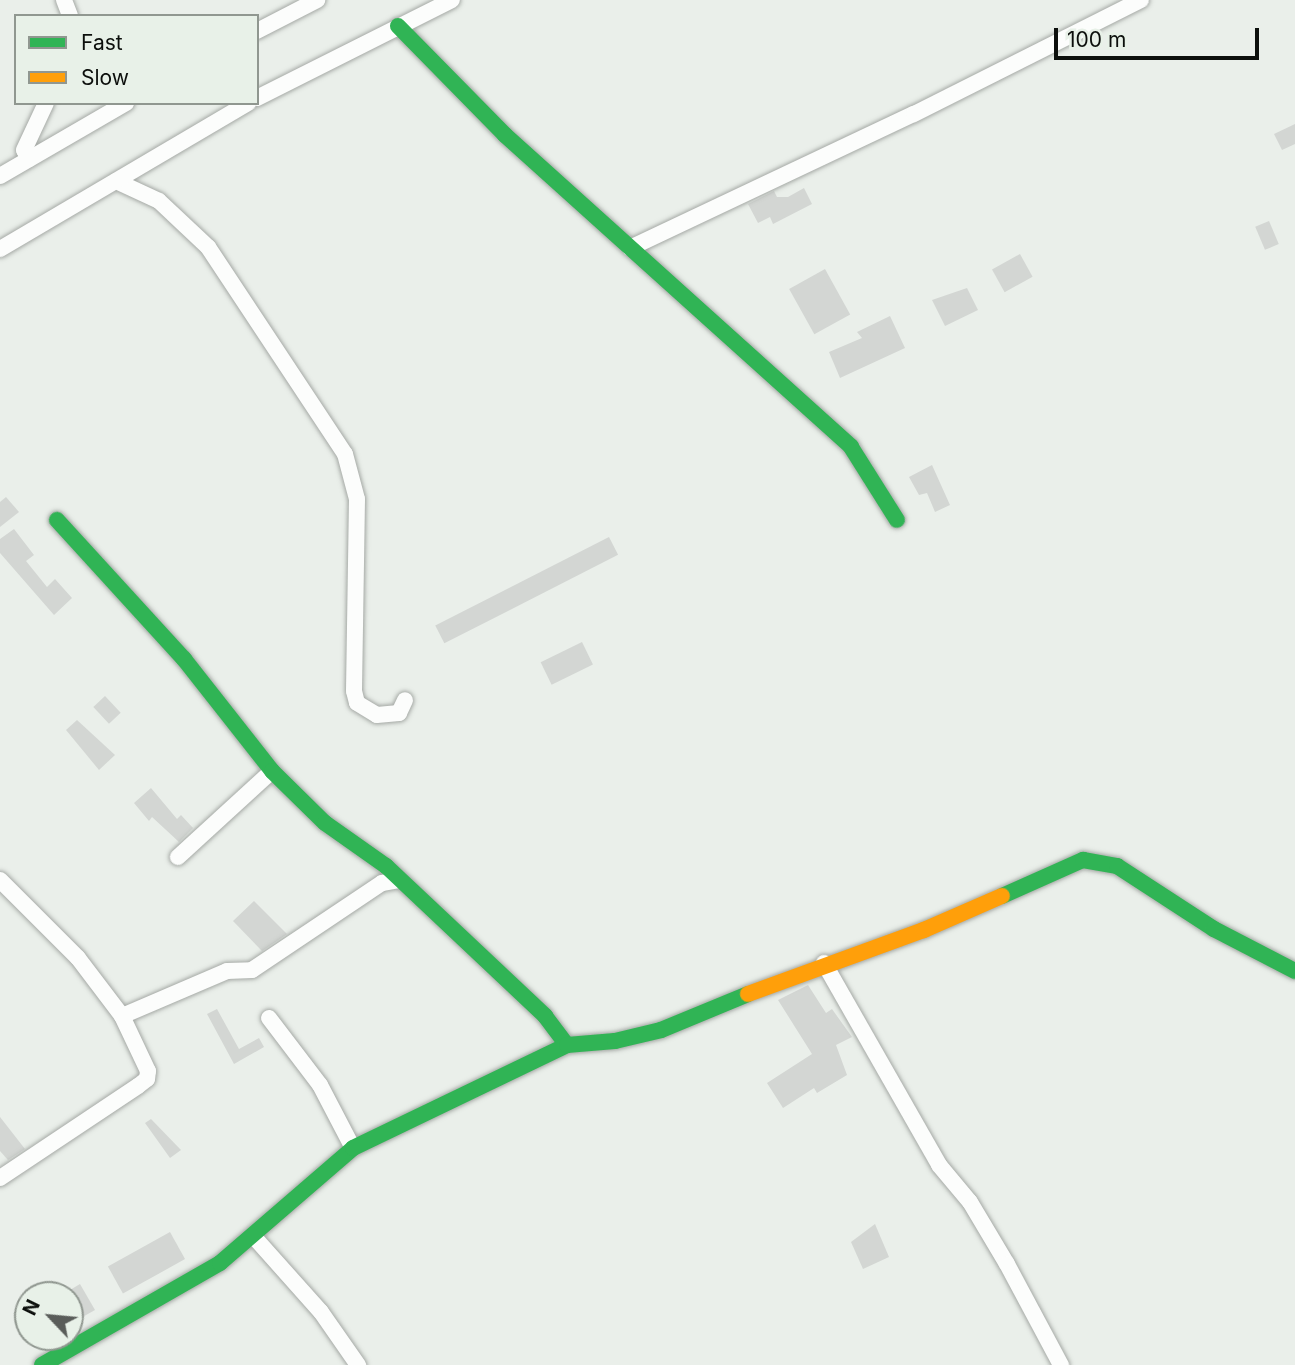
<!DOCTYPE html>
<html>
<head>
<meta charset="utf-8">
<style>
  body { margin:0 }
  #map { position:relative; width:1295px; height:1365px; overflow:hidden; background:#eaefea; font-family:Inter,sans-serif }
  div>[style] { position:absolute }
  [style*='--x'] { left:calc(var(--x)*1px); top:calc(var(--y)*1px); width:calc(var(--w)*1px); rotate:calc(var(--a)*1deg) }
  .building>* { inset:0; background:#d3d6d3; transform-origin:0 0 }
  .roads { filter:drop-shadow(0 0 2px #a5a9a5) drop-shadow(0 0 2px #a5a9a5) }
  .street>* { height:16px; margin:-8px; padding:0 8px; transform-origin:8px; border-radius:8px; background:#fcfdfc }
  .fast>* { height:16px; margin:-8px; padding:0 8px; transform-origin:8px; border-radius:8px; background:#30b455 }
  .slow>* { height:16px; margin:-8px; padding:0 8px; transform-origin:8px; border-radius:8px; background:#ff9f0a }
  span { translate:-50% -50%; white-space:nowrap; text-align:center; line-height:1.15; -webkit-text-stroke:6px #e8f1e8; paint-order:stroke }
  .legend { position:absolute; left:14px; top:14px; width:245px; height:91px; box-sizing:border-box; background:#e8f1e8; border:2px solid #909790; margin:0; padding:9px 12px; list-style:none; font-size:21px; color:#0c0f0c }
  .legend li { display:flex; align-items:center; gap:14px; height:35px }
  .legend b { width:35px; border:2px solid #909790 }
  .north { position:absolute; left:14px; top:1281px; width:70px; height:70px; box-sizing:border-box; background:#e8f1e8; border:2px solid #909790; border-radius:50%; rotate:296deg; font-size:19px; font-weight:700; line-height:28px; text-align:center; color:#0c0f0c }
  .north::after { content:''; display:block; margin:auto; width:24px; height:32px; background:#5a5d5a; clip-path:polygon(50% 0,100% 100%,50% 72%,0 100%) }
  .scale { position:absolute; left:1054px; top:28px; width:205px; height:32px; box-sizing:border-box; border:4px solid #0c0f0c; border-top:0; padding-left:9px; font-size:21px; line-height:24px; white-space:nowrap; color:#0c0f0c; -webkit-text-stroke:5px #e8f1e8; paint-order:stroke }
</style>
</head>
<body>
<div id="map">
  <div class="building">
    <div style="clip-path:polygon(1295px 124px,1295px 144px,1282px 150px,1274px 134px)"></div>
    <div style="clip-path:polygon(804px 188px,812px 204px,773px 224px,770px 217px,758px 223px,748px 204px,774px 191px,777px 197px,788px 197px)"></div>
    <div style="left:1269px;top:221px;width:25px;height:15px;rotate:67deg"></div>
    <div style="left:1020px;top:254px;width:26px;height:32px;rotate:61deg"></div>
    <div style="left:825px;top:269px;width:52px;height:41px;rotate:61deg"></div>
    <div style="clip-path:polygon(967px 288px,978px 310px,945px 326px,932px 300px)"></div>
    <div style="clip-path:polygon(890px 316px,905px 348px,840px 378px,829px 352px,862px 338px,857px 332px)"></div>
    <div style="clip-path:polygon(932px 465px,950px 505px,935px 512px,927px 493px,919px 495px,909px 477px)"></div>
    <div style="clip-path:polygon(6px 497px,19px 512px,0 527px,0 502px)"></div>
    <div style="clip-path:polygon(14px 529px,34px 555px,26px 561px,47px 587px,55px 579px,72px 598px,54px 615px,0 553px,0 539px)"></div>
    <div style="left:609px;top:537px;width:20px;height:195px;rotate:63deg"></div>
    <div style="left:582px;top:642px;width:25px;height:46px;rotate:64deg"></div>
    <div style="left:105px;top:696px;width:23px;height:16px;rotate:47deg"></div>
    <div style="clip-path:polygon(77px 720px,115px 755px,99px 770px,66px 730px)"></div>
    <div style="clip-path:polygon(151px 788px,177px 819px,181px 815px,193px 828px,179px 842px,152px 817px,149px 821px,134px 803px)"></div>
    <div style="clip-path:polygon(254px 901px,287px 934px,262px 951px,233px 921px)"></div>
    <div style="clip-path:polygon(808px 985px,826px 1013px,832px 1009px,852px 1037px,836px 1045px,847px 1075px,817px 1093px,814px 1088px,783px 1108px,767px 1083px,812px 1054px,778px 1000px)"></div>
    <div style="clip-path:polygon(217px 1009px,239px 1049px,259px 1038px,264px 1047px,234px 1064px,207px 1014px)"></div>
    <div style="clip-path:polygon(0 1117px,25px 1149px,8px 1160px,0 1151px)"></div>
    <div style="clip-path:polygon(151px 1119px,181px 1150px,170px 1158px,145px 1123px)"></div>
    <div style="clip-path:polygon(875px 1224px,889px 1257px,863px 1269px,851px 1242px)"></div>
    <div style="left:170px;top:1232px;width:31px;height:71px;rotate:61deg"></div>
    <div style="clip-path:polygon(80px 1284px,95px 1310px,70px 1324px,70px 1290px)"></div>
  </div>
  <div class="roads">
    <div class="street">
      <div style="--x:64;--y:0;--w:17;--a:69"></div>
      <div style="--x:257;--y:31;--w:68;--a:-27.3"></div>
      <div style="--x:257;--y:98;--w:218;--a:-26.7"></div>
      <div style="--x:29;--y:159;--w:10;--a:-119"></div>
      <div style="--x:24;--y:150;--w:52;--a:-64.9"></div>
      <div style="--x:0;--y:176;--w:146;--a:-30.1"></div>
      <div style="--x:116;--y:181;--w:47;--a:24.9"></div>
      <div style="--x:159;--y:201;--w:67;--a:43.2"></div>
      <div style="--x:208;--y:247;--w:248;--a:56.5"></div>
      <div style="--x:345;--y:454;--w:47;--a:75.1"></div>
      <div style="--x:357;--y:499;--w:192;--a:90.9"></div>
      <div style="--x:354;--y:691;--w:12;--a:76"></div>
      <div style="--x:357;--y:703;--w:23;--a:31"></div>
      <div style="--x:377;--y:715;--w:22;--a:-5"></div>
      <div style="--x:399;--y:713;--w:14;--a:-65"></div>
      <div style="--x:630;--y:248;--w:314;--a:-25.3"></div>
      <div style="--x:914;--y:114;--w:254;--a:-26.7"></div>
      <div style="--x:0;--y:249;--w:288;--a:-30.5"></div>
      <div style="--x:178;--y:857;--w:127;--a:-42.5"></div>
      <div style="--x:0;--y:880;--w:110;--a:45"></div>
      <div style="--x:78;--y:958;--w:73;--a:52.8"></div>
      <div style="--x:122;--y:1016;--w:61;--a:64.7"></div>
      <div style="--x:148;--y:1071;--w:8;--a:97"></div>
      <div style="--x:147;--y:1079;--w:11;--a:142"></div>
      <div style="--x:138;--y:1086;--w:166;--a:146.3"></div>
      <div style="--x:824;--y:963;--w:232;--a:60.3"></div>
      <div style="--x:939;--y:1165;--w:48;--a:50"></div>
      <div style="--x:970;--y:1202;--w:72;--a:59.2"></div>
      <div style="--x:1007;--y:1264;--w:115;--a:61.9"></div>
      <div style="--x:122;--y:1016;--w:114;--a:-23.2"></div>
      <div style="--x:227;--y:971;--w:25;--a:-2"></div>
      <div style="--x:252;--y:970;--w:156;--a:-33.8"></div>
      <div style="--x:382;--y:883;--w:17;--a:-10"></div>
      <div style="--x:269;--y:1018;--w:84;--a:52.7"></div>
      <div style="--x:320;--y:1085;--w:71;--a:62.4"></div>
      <div style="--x:255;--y:1238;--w:99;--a:48.3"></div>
      <div style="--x:321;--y:1312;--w:65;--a:55.1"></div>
    </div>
    <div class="fast">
      <div style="--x:398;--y:26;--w:153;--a:45.5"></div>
      <div style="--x:505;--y:135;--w:466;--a:42"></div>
      <div style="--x:851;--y:447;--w:86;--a:57.8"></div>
      <div style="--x:57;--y:520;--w:188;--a:47.6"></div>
      <div style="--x:184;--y:659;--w:142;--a:51.8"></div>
      <div style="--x:272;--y:771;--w:74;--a:44.5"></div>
      <div style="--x:325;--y:823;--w:75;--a:35.2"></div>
      <div style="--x:386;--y:866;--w:219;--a:43.3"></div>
      <div style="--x:545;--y:1016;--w:36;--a:53"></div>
      <div style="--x:1002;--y:896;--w:89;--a:-24"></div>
      <div style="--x:1083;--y:860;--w:35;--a:10"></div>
      <div style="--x:1117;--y:866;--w:116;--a:33"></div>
      <div style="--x:1214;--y:929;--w:91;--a:27.4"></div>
      <div style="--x:42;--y:1365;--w:205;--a:-29.8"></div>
      <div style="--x:220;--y:1263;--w:176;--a:-40.8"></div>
      <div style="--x:353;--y:1148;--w:237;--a:-25.7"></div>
      <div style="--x:567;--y:1045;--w:48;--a:-4.8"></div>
      <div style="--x:615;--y:1041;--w:47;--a:-13.4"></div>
      <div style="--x:661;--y:1030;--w:94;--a:-22.5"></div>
    </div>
    <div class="slow">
      <div style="--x:748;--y:994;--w:187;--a:-20"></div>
      <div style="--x:924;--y:930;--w:85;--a:-23.6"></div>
    </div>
  </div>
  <ul class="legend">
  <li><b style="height:9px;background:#30b455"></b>Fast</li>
  <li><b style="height:9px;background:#ff9f0a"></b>Slow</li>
  </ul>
  <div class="north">N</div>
  <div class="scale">100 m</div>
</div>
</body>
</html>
